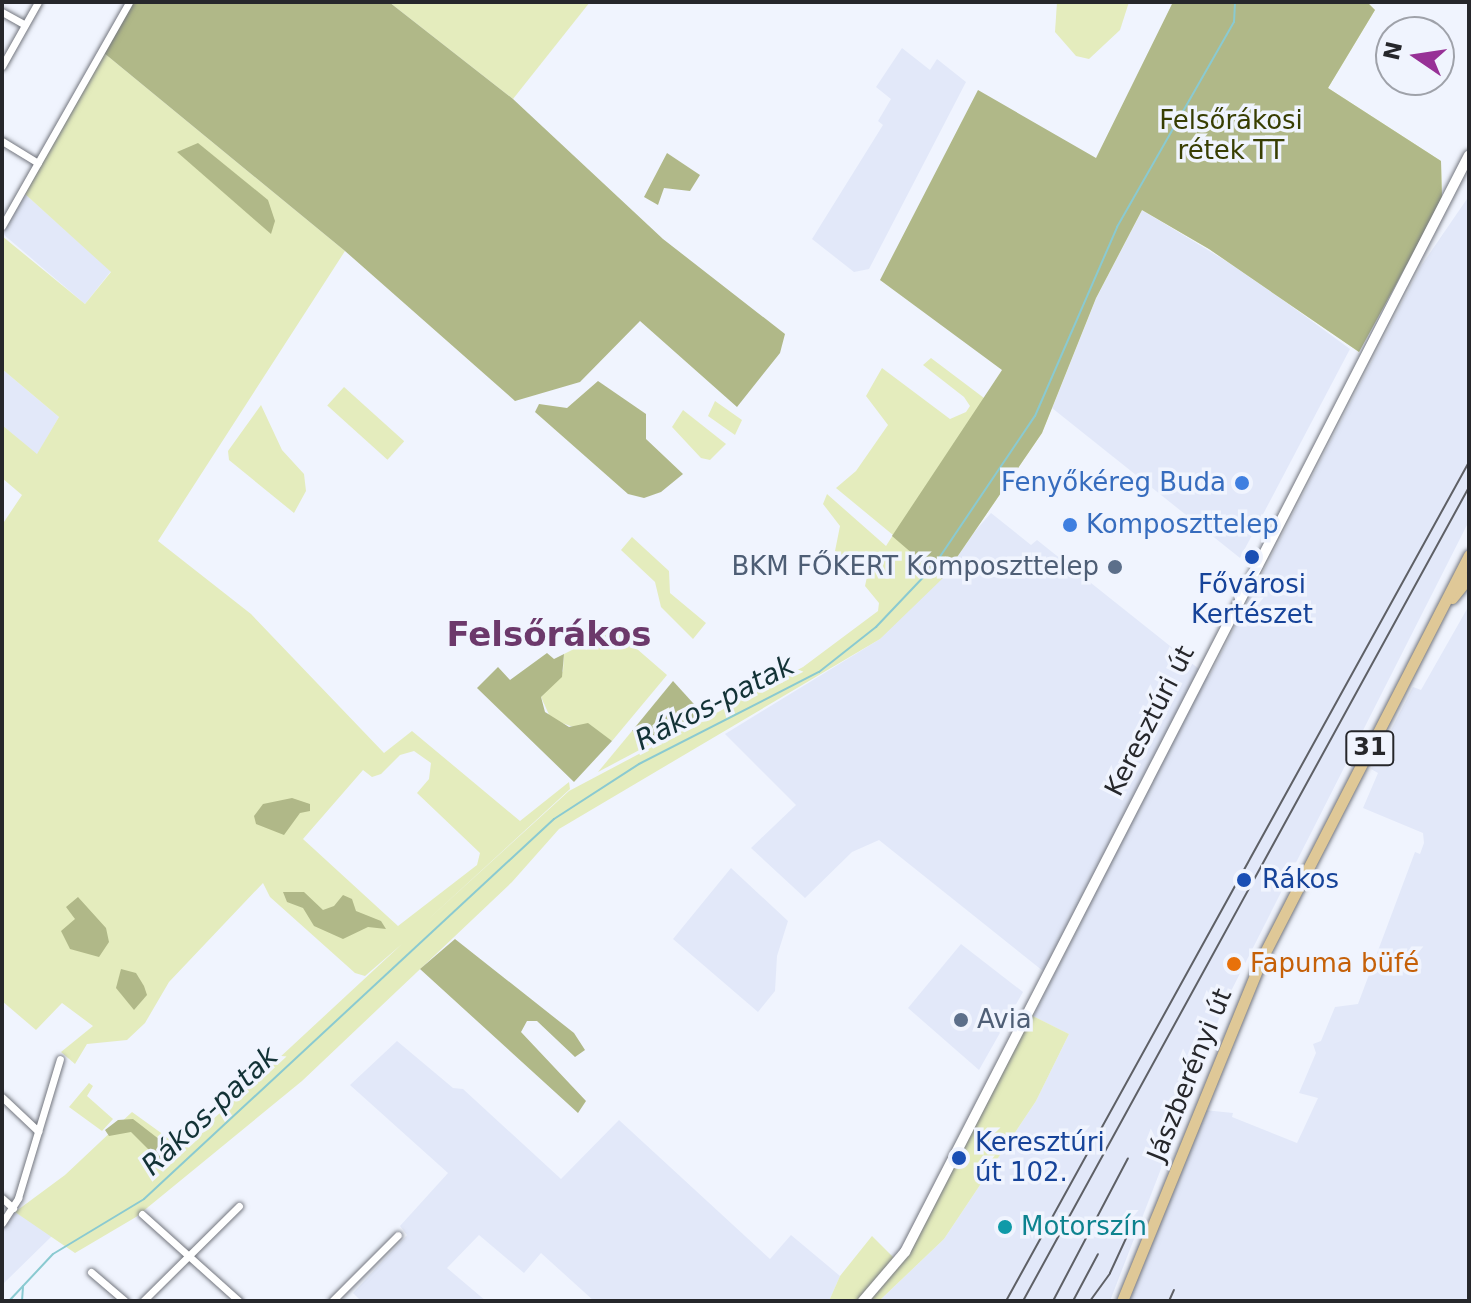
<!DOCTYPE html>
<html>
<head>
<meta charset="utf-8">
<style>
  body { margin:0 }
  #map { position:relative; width:1471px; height:1303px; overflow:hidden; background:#f0f4fe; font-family:"DejaVu Sans",sans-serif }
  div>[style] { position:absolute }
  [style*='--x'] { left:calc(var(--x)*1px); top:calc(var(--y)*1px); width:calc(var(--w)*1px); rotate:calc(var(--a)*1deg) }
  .built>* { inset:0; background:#e2e8f9 }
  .green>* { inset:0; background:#e4ecbd; transform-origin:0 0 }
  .forest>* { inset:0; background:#b0b888 }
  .stream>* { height:2px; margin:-1px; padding:0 1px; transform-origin:1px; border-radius:1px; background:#8acad1 }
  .roads { filter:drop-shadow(0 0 2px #74777f) drop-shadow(0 0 2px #74777f) }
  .street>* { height:7px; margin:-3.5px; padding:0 3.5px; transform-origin:3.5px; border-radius:3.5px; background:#fff }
  .secondary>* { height:10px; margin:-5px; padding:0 5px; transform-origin:5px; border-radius:5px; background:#fff }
  .primary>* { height:11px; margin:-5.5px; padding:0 5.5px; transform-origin:5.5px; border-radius:5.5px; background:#dfc897 }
  .rail>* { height:2px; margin:-1px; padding:0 1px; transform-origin:1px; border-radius:1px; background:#5e6066 }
  .dots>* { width:22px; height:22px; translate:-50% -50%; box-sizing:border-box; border:4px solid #f0f4fe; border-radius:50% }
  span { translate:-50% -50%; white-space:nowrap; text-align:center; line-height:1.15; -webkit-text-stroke:7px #f0f4fe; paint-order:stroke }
  .shield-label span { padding:2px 6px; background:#f0f4fe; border:2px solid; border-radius:6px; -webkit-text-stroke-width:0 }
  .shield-label { font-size:24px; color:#26272b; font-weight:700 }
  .park-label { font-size:26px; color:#383e02 }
  .shop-label { font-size:26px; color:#366cbe }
  .right { translate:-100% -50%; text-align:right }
  .left { translate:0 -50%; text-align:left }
  .service-label { font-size:26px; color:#4e5e75 }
  .transit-label { font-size:26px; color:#164399 }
  .street-label { font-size:26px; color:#26272b }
  .food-label { font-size:26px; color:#c56008 }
  .culture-label { font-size:26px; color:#0d838f }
  .water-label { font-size:28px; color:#123236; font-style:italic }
  .district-label { font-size:34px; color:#6c396b; font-weight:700 }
  .frame { position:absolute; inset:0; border:4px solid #26272b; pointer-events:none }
  .north { position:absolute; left:1375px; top:16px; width:80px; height:80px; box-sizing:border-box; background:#f0f4fe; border:2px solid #9fa2aa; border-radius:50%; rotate:283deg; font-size:22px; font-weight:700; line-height:32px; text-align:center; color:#26272b }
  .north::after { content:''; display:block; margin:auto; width:28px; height:36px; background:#973196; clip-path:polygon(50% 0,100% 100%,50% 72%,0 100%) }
</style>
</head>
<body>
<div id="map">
  <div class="built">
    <div style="clip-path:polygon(902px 48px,930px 70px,937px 59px,966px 82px,869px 269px,854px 272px,812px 239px,883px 125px,878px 121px,891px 99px,876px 87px)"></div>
    <div style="clip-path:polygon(25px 194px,111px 271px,85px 304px,3px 234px)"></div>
    <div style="clip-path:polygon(1469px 196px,1469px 521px,1225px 1003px,1110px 1301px,879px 1301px,944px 1239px,1036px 1101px,1069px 1034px,1033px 1016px,1085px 915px,1048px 975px,879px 840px,852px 852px,805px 898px,751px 848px,796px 805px,725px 734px,880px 639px,991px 513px,1031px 545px,1037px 540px,1209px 677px,1421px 266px)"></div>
    <div style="clip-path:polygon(1142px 210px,1249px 275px,1350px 349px,1240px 558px,1052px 408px,1096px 298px)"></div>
    <div style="clip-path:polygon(2px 369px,59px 417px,37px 455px,2px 425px)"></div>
    <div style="clip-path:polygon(1467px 609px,1469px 1301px,1128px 1301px,1204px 1110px,1233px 1113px,1232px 1117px,1297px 1143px,1318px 1098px,1299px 1093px,1316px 1053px,1313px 1044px,1321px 1041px,1335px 1007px,1358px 1004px,1415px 852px,1420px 854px,1424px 843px,1423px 833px,1363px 808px,1378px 773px,1371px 769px,1413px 687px,1421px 690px)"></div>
    <div style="clip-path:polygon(731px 868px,788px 921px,777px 956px,775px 991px,758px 1012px,673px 939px)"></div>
    <div style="clip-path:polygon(961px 944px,1023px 992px,979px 1070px,908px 1008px)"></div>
    <div style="clip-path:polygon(397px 1041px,453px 1088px,463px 1089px,561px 1179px,619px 1120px,770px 1259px,791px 1235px,840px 1276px,829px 1301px,594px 1301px,541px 1253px,524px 1273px,479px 1235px,447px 1268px,486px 1301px,361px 1301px,353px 1293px,407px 1235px,400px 1226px,448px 1173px,350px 1085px)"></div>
    <div style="clip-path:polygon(15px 1212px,53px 1235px,2px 1285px,2px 1225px)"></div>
  </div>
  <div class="green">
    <div style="clip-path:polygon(389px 2px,590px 2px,513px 99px)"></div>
    <div style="clip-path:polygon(1057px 2px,1129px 2px,1120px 30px,1089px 59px,1076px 56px,1055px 32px)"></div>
    <div style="clip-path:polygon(evenodd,1173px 2px,1367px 2px,1375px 10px,1328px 88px,1441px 161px,1442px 200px,1359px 352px,1209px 249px,1142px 210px,1096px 298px,1042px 433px,942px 579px,880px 639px,559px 829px,512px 882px,302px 1081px,136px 1217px,75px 1253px,15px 1212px,65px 1175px,132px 1112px,182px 1148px,402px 944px,365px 976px,355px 973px,270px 897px,263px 883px,169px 982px,145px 1023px,127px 1040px,87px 1044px,75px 1064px,61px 1052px,93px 1026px,62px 1003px,36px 1030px,2px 1001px,2px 525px,22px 495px,2px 478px,2px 425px,37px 454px,59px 417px,2px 369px,2px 236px,85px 304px,111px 272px,25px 194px,104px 53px,345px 251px,158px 541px,251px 614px,384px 753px,412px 731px,520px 821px,569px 782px,570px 789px,422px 925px,569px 791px,803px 667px,878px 611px,879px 603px,865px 586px,868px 572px,835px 551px,840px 526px,823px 504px,827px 494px,886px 546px,893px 535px,836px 488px,856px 471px,888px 425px,866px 396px,882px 368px,950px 419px,966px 412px,970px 406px,964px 397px,923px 365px,931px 358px,984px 398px,1003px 370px,1173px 2px,414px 751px,431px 763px,429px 779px,417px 793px,480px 853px,477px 865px,398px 926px,303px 839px,363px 770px,372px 777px,381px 774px,400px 755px,414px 751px)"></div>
    <div style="left:344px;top:387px;width:81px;height:25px;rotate:42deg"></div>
    <div style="clip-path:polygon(715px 401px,742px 420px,735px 435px,708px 416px)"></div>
    <div style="clip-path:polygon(261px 405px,282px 450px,304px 474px,306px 491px,294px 513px,229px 460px,228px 451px)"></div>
    <div style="clip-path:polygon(683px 410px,726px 444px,710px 460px,701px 458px,672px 427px)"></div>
    <div style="clip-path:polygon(632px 537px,669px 571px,670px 593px,706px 623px,693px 639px,661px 607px,655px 582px,621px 550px)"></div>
    <div style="clip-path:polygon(614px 629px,667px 675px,612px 741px,551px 719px,541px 697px,563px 671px,564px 654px)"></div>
    <div style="clip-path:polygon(632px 731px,662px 738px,598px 772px)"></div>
    <div style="clip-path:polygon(1036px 998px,1033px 1016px,1069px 1034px,1036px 1101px,944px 1239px,879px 1301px,829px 1301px,840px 1276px,872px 1236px,897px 1261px)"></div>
    <div style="clip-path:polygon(89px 1083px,93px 1086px,87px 1096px,113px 1119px,102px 1131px,69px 1107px)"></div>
  </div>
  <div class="forest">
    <div style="clip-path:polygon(133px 2px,389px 2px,513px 99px,663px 239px,785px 334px,780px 353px,737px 407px,640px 321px,580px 382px,515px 401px,345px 251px,104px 53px)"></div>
    <div style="clip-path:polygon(1173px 2px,1367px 2px,1375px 10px,1328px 88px,1441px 161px,1442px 200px,1359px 352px,1209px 249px,1142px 210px,1096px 298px,1042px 433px,942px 579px,892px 536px,1002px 370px,880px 280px,978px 90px,1096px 158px)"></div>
    <div style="clip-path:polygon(198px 143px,268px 200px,275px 221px,271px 234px,177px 152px)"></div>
    <div style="clip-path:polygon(667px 153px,700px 175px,690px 191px,664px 188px,658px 205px,644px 197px)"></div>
    <div style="clip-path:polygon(598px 381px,646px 414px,646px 439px,683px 474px,661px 492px,644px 498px,628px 494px,535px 412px,539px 404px,567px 408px)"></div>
    <div style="clip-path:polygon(547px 653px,554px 659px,564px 654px,562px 677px,541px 697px,545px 712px,569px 727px,588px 723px,612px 741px,574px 782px,477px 688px,498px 667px,510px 680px)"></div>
    <div style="clip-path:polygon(673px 681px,703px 714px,662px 738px,632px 731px)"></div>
    <div style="clip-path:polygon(292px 798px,310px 804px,310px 811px,300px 813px,284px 835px,256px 824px,254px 816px,263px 804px)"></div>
    <div style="clip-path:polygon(283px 892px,304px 892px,323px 910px,334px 906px,343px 895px,352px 899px,356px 911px,381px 921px,386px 929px,368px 927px,343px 939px,314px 926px,303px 908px,287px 902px)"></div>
    <div style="clip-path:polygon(78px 897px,106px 928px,109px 942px,99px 957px,70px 949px,61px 931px,75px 919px,66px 907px)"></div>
    <div style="clip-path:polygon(455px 939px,574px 1033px,585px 1050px,575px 1057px,537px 1021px,527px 1021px,521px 1032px,586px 1101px,578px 1113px,420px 969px)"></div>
    <div style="clip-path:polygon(121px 969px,136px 973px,144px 986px,147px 995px,134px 1010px,116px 988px)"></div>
    <div style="clip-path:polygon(133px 1119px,173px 1150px,167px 1161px,159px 1160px,131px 1132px,109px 1136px,105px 1130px,118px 1120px)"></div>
  </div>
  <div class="stream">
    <div style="--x:9;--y:1301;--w:64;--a:-46.9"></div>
    <div style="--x:53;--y:1254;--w:106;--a:-31.1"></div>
    <div style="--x:144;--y:1199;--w:559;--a:-42.83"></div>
    <div style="--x:554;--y:819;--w:101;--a:-32.9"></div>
    <div style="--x:639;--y:764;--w:202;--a:-27.1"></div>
    <div style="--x:819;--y:672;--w:73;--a:-38.3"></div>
    <div style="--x:876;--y:627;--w:83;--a:-46.5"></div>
    <div style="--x:933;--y:567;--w:182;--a:-56"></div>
    <div style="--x:1035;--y:416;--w:206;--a:-66.5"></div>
    <div style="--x:1117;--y:227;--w:236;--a:-60.3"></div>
    <div style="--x:1234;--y:22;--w:20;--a:-87"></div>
    <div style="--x:22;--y:1301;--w:15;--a:-86"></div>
  </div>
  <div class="roads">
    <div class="street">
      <div style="--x:2;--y:12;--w:26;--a:29"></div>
      <div style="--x:2;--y:66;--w:73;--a:-60.6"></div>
      <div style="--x:2;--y:141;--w:42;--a:31.4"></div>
      <div style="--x:2;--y:226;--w:257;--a:-60.4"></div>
      <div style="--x:2;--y:1097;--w:50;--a:43.4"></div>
      <div style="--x:2;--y:1198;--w:15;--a:42"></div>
      <div style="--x:142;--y:1214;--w:130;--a:41.9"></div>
      <div style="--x:2;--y:1223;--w:30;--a:-57"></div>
      <div style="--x:18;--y:1198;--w:145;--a:-73.2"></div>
      <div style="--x:91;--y:1272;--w:45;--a:40.5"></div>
      <div style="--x:143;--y:1301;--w:135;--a:-44.7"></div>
      <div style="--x:332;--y:1301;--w:93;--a:-45"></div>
    </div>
    <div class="secondary">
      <div style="--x:863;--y:1301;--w:65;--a:-49.4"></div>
      <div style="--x:905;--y:1252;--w:1233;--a:-62.79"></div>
    </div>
    <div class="primary">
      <div style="--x:1452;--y:598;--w:27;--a:-51"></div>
      <div style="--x:1122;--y:1301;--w:368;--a:-67.8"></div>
      <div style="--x:1261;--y:960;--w:455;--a:-62.8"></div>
    </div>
  </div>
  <div class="rail">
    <div style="--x:1006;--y:1301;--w:958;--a:-61.11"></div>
    <div style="--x:1023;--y:1301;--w:928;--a:-61.28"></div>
    <div style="--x:1053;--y:1301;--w:161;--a:-62.3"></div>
    <div style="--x:1073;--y:1301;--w:53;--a:-62"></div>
    <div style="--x:1090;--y:1301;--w:34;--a:-54"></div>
    <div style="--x:1110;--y:1273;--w:57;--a:-65.2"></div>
    <div style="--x:1169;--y:1301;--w:12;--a:-66"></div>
  </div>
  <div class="dots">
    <div style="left:1242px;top:483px;background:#3f7fe0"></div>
    <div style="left:1070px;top:525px;background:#3f7fe0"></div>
    <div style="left:1252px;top:557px;background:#1a4fb4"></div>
    <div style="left:1115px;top:567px;background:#5c6f8a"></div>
    <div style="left:1244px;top:880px;background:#1a4fb4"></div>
    <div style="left:1234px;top:964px;background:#e8710a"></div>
    <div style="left:961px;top:1020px;background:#5c6f8a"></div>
    <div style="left:959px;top:1158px;background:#1a4fb4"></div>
    <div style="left:1005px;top:1227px;background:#0f9aa8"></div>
  </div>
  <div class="shield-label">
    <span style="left:1370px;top:748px">31</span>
  </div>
  <div class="park-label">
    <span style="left:1231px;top:136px">Felsőrákosi<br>rétek TT</span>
  </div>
  <div class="shop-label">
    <span class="right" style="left:1226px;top:483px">Fenyőkéreg Buda</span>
    <span class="left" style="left:1086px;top:525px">Komposzttelep</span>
  </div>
  <div class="service-label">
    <span class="right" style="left:1099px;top:567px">BKM FŐKERT Komposzttelep</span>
    <span class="left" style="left:977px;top:1020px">Avia</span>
  </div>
  <div class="transit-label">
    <span style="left:1252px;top:600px">Fővárosi<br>Kertészet</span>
    <span class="left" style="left:1262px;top:880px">Rákos</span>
    <span class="left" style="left:975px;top:1158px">Keresztúri<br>út 102.</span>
  </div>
  <div class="street-label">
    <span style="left:1150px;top:721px;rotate:-63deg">Keresztúri út</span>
    <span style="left:1190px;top:1075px;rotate:-68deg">Jászberényi út</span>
  </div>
  <div class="food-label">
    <span class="left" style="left:1250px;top:964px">Fapuma büfé</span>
  </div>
  <div class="culture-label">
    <span class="left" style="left:1021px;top:1227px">Motorszín</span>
  </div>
  <div class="water-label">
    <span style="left:715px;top:703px;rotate:-27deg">Rákos-patak</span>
    <span style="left:210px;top:1111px;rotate:-43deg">Rákos-patak</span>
  </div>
  <div class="district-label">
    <span style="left:549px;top:635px">Felsőrákos</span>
  </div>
  <div class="frame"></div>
  <div class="north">N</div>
</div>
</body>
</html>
